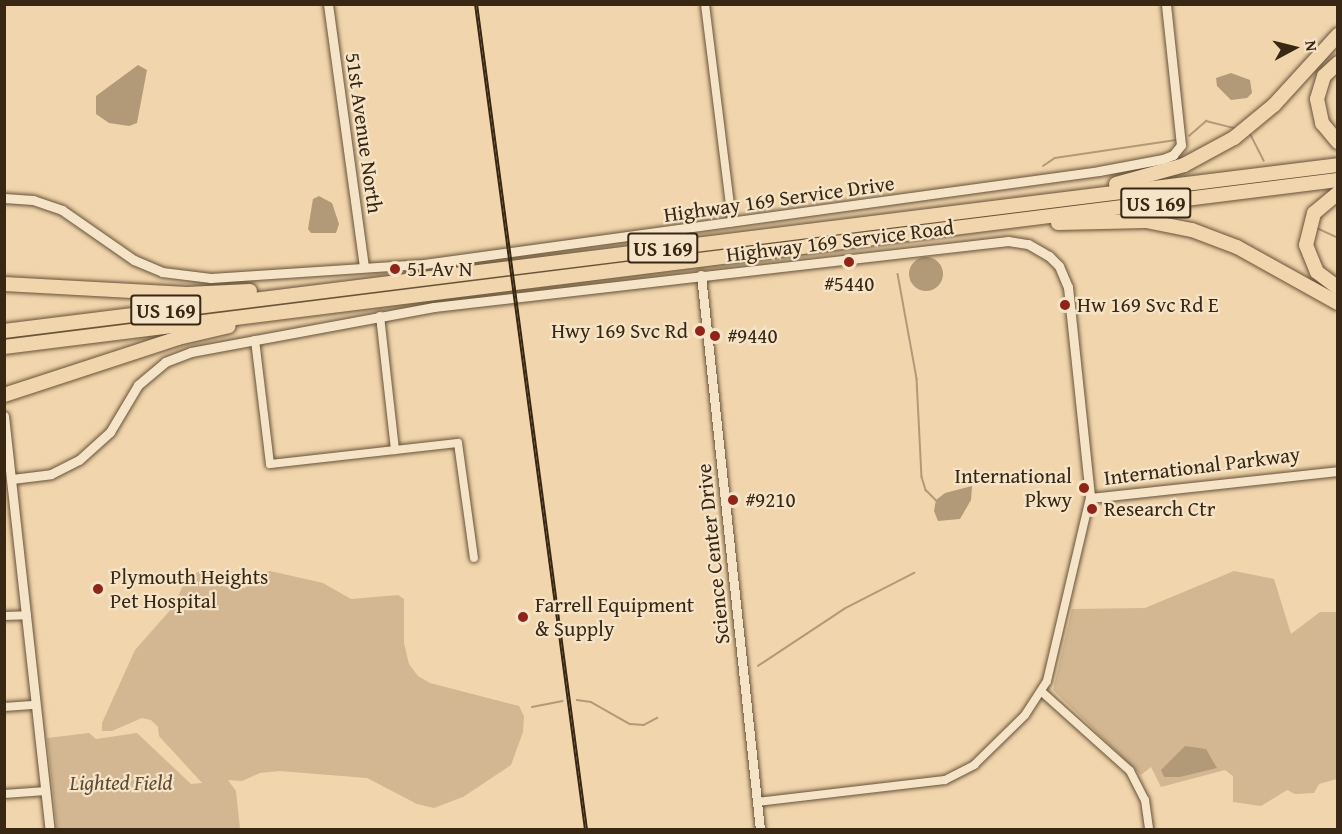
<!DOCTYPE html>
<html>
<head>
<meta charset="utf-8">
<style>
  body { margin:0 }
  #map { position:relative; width:1342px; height:834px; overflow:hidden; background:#f1d5ac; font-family:"Gentium Book Plus",serif }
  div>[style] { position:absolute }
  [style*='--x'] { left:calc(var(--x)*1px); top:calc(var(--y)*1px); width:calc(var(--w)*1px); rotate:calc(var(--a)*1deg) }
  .green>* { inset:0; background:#d2b792 }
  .water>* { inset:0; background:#b29a78 }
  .round { border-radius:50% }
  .stream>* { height:1.5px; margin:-0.75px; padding:0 0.75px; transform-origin:0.75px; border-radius:0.75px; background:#b29a78 }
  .roads { filter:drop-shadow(0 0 2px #665238) drop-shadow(0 0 2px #665238) }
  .minor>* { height:8px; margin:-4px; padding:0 4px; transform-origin:4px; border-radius:4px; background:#f6e4c9 }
  .tertiary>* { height:9px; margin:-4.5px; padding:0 4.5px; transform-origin:4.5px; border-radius:4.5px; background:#f6e4c9 }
  .motorway>* { height:14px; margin:-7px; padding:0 7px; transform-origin:7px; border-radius:7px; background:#f1d5ac }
  .rail>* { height:4px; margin-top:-2px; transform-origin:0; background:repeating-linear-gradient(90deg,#f6e4c9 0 4.5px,#382712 0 9px); box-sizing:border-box; border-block:2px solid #382712 }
  .dots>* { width:16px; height:16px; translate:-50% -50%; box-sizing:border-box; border:3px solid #f6e4c9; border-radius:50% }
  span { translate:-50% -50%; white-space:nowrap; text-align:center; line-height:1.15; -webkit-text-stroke:4.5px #f6e4c9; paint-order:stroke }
  .shield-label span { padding:2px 4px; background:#f6e4c9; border:2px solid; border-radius:4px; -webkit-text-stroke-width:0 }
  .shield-label { font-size:20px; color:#382712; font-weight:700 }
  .street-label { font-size:21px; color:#382712 }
  .poi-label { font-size:21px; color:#382712 }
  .left { translate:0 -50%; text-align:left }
  .right { translate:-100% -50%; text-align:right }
  .park-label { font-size:21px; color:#5e4b32; font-style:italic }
  .frame { position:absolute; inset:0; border:6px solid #382712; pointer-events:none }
  .north { position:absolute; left:1264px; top:18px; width:60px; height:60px; -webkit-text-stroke:4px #f6e4c9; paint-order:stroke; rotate:83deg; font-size:16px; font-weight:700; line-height:24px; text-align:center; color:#382712 }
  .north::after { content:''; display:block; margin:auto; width:21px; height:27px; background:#382712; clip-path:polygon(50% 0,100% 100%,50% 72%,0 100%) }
</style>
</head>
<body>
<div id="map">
  <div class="green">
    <div style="clip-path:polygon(202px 570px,213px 572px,229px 589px,245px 588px,254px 575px,270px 571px,323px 583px,351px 599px,398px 595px,404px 599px,404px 643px,409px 664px,418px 676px,430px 683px,519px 706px,524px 716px,523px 732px,511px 765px,463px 797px,434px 808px,417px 804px,367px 778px,279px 771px,260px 773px,242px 781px,228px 780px,236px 791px,240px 829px,57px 829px,47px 738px,89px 733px,96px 739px,137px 733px,191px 784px,202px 783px,159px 736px,158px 727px,151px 720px,142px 718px,112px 731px,102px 731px,102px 723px,135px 650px,172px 608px,187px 578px)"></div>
    <div style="clip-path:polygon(1234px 571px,1274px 579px,1291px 634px,1320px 612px,1337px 612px,1337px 779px,1319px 784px,1314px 793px,1295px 794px,1287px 790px,1261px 806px,1233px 802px,1233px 776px,1225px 770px,1161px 787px,1151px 767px,1141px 775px,1053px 690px,1072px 609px,1145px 608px)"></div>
  </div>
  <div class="water">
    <div style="clip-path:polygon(138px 65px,147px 70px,137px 123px,129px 126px,109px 123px,96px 114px,96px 96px)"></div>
    <div style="clip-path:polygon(1231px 73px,1250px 80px,1252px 93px,1247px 98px,1231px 100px,1217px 86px,1216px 78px)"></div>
    <div style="clip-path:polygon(319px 196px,332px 203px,339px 224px,336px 233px,311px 233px,308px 229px,313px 199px)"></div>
    <div class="round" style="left:909px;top:257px;width:34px;height:34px"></div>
    <div style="clip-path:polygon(972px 486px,971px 500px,960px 519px,938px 521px,934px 511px,936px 500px,945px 493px)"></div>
    <div style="clip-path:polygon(1185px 746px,1206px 749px,1217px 768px,1180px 777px,1164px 777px,1161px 770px)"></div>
  </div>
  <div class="stream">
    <div style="--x:1250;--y:133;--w:31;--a:63"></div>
    <div style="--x:1189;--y:136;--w:23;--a:-41"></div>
    <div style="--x:1206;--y:121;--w:30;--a:14"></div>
    <div style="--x:1043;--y:166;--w:14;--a:-34"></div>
    <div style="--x:1055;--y:158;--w:122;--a:-8.5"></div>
    <div style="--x:1317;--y:228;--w:23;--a:25"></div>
    <div style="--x:898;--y:274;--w:107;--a:79.7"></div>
    <div style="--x:917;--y:379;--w:98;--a:87.1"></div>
    <div style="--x:922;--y:477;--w:14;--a:73"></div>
    <div style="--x:926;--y:490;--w:14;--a:45"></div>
    <div style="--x:758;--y:666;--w:103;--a:-33.5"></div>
    <div style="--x:844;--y:609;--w:79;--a:-27.2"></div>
    <div style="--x:577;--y:700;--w:14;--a:8"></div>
    <div style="--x:591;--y:702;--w:45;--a:29.4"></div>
    <div style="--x:630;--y:724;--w:14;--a:4"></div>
    <div style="--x:644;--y:725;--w:15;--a:-28"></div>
    <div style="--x:532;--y:707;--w:31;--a:-11"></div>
  </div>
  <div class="roads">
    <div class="minor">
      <div style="--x:705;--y:4;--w:220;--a:82.9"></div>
      <div style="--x:380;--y:316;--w:135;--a:83.6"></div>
      <div style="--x:255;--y:340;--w:125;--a:83.1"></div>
      <div style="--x:270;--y:464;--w:189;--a:-6.4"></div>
      <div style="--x:458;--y:443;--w:116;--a:82.1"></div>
      <div style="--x:4;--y:616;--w:23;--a:-2"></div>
      <div style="--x:1042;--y:692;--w:118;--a:41.9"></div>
      <div style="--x:1130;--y:771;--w:33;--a:63"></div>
      <div style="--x:1145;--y:800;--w:30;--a:82"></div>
      <div style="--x:4;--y:707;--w:32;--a:-4"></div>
      <div style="--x:4;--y:794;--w:42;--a:-4.1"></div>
      <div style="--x:757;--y:802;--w:189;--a:-6.7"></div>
      <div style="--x:945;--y:780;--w:33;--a:-27"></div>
      <div style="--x:974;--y:765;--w:71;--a:-44.4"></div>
      <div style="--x:1025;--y:715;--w:40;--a:-57.1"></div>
      <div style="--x:1047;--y:681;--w:188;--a:-76.8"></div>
    </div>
    <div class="tertiary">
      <div style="--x:328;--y:4;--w:265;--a:82.2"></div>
      <div style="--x:4;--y:198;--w:29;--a:4"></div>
      <div style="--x:33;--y:200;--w:31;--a:19"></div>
      <div style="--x:62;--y:210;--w:88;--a:34.8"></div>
      <div style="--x:134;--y:260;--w:30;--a:23"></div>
      <div style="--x:162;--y:272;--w:49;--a:7"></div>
      <div style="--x:211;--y:278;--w:213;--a:-3.8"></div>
      <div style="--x:424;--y:264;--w:681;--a:-7.84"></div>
      <div style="--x:1099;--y:171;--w:65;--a:-10.6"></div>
      <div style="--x:1163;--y:159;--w:11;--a:-22"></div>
      <div style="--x:1173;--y:155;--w:13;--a:-51"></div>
      <div style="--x:1181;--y:145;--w:142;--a:-96.1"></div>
      <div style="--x:701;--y:275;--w:558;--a:83.93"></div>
      <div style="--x:4;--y:416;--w:417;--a:83.7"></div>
      <div style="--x:12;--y:479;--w:39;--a:-7"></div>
      <div style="--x:51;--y:474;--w:31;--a:-27"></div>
      <div style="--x:79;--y:460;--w:42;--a:-42.1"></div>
      <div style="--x:110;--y:432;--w:55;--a:-59.2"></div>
      <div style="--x:138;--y:385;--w:35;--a:-40"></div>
      <div style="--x:165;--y:362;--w:28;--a:-21"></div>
      <div style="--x:191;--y:352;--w:247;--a:-10.5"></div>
      <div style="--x:434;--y:307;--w:578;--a:-6.56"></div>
      <div style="--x:1008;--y:241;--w:20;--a:9"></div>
      <div style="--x:1028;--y:244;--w:24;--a:30"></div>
      <div style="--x:1049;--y:256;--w:14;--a:45"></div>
      <div style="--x:1059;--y:266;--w:23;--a:67"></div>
      <div style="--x:1068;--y:287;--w:212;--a:84"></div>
      <div style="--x:1090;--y:498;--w:249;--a:-6.2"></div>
    </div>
    <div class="motorway">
      <div style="--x:1338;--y:63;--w:19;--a:137"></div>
      <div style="--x:1324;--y:76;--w:24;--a:107"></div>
      <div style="--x:1317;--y:99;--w:25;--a:78"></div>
      <div style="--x:1322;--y:123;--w:25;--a:50"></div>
      <div style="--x:1116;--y:184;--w:71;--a:-15.6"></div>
      <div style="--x:1184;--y:165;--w:57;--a:-28.4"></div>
      <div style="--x:1234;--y:138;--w:52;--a:-39.5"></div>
      <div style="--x:1274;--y:105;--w:95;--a:-47.6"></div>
      <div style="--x:1338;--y:193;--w:31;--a:140"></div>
      <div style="--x:1314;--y:213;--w:33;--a:104"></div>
      <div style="--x:1306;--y:245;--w:29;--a:68"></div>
      <div style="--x:1317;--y:272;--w:26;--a:37"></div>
      <div style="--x:1058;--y:223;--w:88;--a:-1.3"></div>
      <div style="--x:1146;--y:221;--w:47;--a:11.1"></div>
      <div style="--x:1192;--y:230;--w:48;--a:20.7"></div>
      <div style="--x:1237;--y:247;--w:115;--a:29"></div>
      <div style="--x:4;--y:284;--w:183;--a:3.1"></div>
      <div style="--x:187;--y:294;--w:63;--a:-2.7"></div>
      <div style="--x:4;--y:331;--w:1344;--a:-7.09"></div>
      <div style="--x:4;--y:347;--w:1344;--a:-7.14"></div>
      <div style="--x:4;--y:395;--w:183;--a:-18.1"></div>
      <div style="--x:178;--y:338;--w:52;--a:-13.2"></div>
    </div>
  </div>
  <div class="rail">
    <div style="--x:476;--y:4;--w:833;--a:82.41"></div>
  </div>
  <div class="dots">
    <div style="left:849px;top:262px;background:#8f2418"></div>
    <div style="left:395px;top:269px;background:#8f2418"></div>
    <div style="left:1065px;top:305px;background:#8f2418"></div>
    <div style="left:700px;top:331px;background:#8f2418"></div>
    <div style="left:715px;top:336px;background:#8f2418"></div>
    <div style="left:1084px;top:488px;background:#8f2418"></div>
    <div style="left:733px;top:500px;background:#8f2418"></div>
    <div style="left:1092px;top:509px;background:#8f2418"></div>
    <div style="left:98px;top:589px;background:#8f2418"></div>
    <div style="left:523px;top:617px;background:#8f2418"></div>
  </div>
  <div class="shield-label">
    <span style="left:1156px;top:203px">US 169</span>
    <span style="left:663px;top:248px">US 169</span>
    <span style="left:166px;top:310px">US 169</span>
  </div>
  <div class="street-label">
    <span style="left:364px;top:133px;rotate:82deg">51st Avenue North</span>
    <span style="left:779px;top:199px;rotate:-8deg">Highway 169 Service Drive</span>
    <span style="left:840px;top:241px;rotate:-7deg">Highway 169 Service Road</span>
    <span style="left:1202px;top:466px;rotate:-7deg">International Parkway</span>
    <span style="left:713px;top:554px;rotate:-96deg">Science Center Drive</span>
  </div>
  <div class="poi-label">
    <span class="left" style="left:407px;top:269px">51 Av N</span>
    <span style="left:849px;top:284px">#5440</span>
    <span class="left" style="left:1077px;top:305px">Hw 169 Svc Rd E</span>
    <span class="right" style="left:688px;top:331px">Hwy 169 Svc Rd</span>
    <span class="left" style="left:727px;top:336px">#9440</span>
    <span class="right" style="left:1072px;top:488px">International<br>Pkwy</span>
    <span class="left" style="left:745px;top:500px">#9210</span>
    <span class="left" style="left:1104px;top:509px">Research Ctr</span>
    <span class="left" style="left:110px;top:589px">Plymouth Heights<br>Pet Hospital</span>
    <span class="left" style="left:535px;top:617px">Farrell Equipment<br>&amp; Supply</span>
  </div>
  <div class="park-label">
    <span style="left:121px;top:783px">Lighted Field</span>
  </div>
  <div class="frame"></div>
  <div class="north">N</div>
</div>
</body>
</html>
